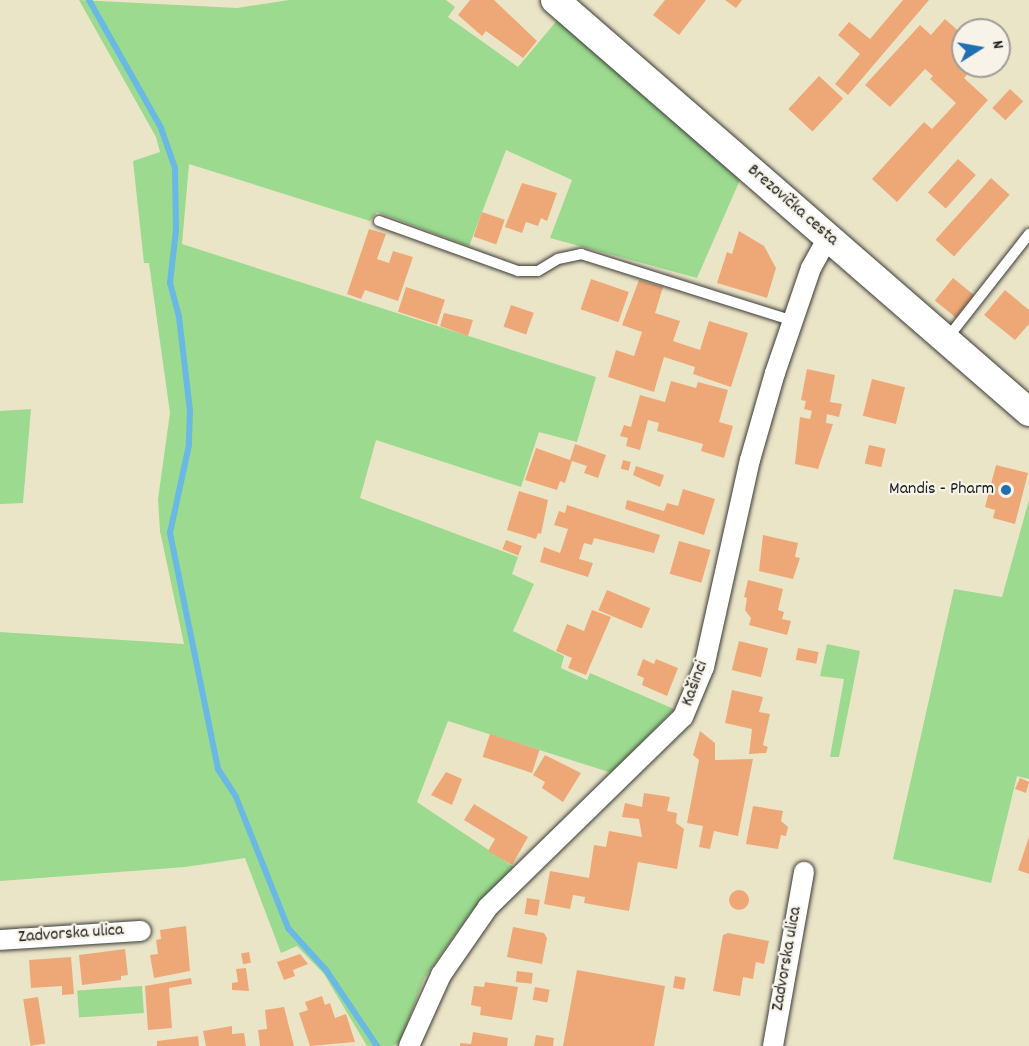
<!DOCTYPE html>
<html>
<head>
<meta charset="utf-8">
<style>
  body { margin:0 }
  #map { position:relative; width:1029px; height:1046px; overflow:hidden; background:#ebe5c8; font-family:Dekko,sans-serif }
  div>[style] { position:absolute }
  [style*='--x'] { left:calc(var(--x)*1px); top:calc(var(--y)*1px); width:calc(var(--w)*1px); rotate:calc(var(--a)*1deg) }
  .green>* { inset:0; background:#9bda8f; transform-origin:0 0 }
  .stream>* { height:6px; margin:-3px; padding:0 3px; transform-origin:3px; border-radius:3px; background:#6ab8e4 }
  .building>* { inset:0; background:#eea878; transform-origin:0 0 }
  .round { border-radius:50% }
  .roads { filter:drop-shadow(0 0 2px #3b3a36) drop-shadow(0 0 2px #3b3a36) }
  .lane>* { height:10px; margin:-5px; padding:0 5px; transform-origin:5px; border-radius:5px; background:#fff }
  .street>* { height:20px; margin:-10px; padding:0 10px; transform-origin:10px; border-radius:10px; background:#fff }
  .secondary>* { height:28px; margin:-14px; padding:0 14px; transform-origin:14px; border-radius:14px; background:#fff }
  .dots>* { width:16px; height:16px; translate:-50% -50%; box-sizing:border-box; border:3px solid #f7f3e8; border-radius:50% }
  span { translate:-50% -50%; white-space:nowrap; text-align:center; line-height:1.15; -webkit-text-stroke:4.5px #f7f3e8; paint-order:stroke }
  .street-label { font-size:18px; color:#1c1c1c }
  .poi-label { font-size:18px; color:#1c1c1c }
  .right { translate:-100% -50%; text-align:right }
  .north { position:absolute; left:951px; top:18px; width:60px; height:60px; box-sizing:border-box; background:#f7f3e8; border:2px solid #9f9d96; border-radius:50%; rotate:79deg; font-size:16px; font-weight:700; line-height:24px; text-align:center; color:#1c1c1c }
  .north::after { content:''; display:block; margin:auto; width:21px; height:27px; background:#1f6fb2; clip-path:polygon(50% 0,100% 100%,50% 72%,0 100%) }
</style>
</head>
<body>
<div id="map">
  <div class="green">
    <div style="clip-path:polygon(79px 0,237px 8px,289px 0,446px 0,455px 7px,448px 17px,518px 67px,559px 18px,740px 180px,697px 278px,550px 238px,572px 180px,506px 150px,469px 246px,377px 212px,370px 221px,189px 164px,182px 244px,596px 377px,577px 442px,539px 432px,521px 487px,376px 440px,360px 498px,518px 557px,512px 574px,534px 584px,513px 631px,564px 656px,561px 668px,587px 680px,590px 673px,674px 709px,612px 773px,448px 721px,417px 802px,514px 867px,471px 912px,441px 954px,424px 979px,400px 1042px,393px 1046px,367px 1046px,324px 974px,297px 946px,281px 953px,245px 858px,185px 867px,0 881px,0 632px,184px 644px,160px 531px,158px 499px,170px 413px,149px 263px,144px 263px,133px 161px,160px 152px,156px 137px)"></div>
    <div style="clip-path:polygon(31px 409px,23px 503px,0 504px,0 411px)"></div>
    <div style="clip-path:polygon(1029px 500px,1029px 779px,1017px 776px,991px 883px,893px 859px,954px 589px,1002px 597px)"></div>
    <div style="clip-path:polygon(827px 644px,860px 651px,839px 757px,830px 757px,844px 679px,820px 676px)"></div>
    <div style="left:142px;top:986px;width:27px;height:65px;rotate:86deg"></div>
  </div>
  <div class="stream">
    <div style="--x:89;--y:0;--w:147;--a:60.6"></div>
    <div style="--x:161;--y:128;--w:42;--a:70.7"></div>
    <div style="--x:175;--y:168;--w:62;--a:89.1"></div>
    <div style="--x:176;--y:230;--w:53;--a:96.5"></div>
    <div style="--x:170;--y:283;--w:35;--a:75"></div>
    <div style="--x:179;--y:317;--w:94;--a:83.3"></div>
    <div style="--x:190;--y:410;--w:35;--a:92"></div>
    <div style="--x:189;--y:445;--w:90;--a:102.2"></div>
    <div style="--x:170;--y:533;--w:241;--a:78.5"></div>
    <div style="--x:218;--y:769;--w:33;--a:57"></div>
    <div style="--x:236;--y:797;--w:141;--a:68.3"></div>
    <div style="--x:288;--y:928;--w:57;--a:47.9"></div>
    <div style="--x:326;--y:970;--w:92;--a:56.1"></div>
  </div>
  <div class="building">
    <div style="clip-path:polygon(470px 0,494px 0,537px 41px,523px 58px,486px 31px,482px 36px,458px 15px)"></div>
    <div style="clip-path:polygon(665px 0,706px 0,679px 35px,653px 15px)"></div>
    <div style="clip-path:polygon(725px 0,742px 0,736px 8px)"></div>
    <div style="clip-path:polygon(903px 0,929px 0,848px 95px,835px 84px,860px 54px,838px 35px,849px 22px,870px 39px)"></div>
    <div style="clip-path:polygon(945px 19px,963px 35px,963px 66px,975px 66px,964px 78px,988px 100px,897px 202px,872px 179px,924px 122px,932px 129px,956px 103px,930px 79px,933px 76px,925px 69px,890px 107px,865px 85px,920px 25px,931px 35px)"></div>
    <div style="left:819px;top:76px;width:33px;height:45px;rotate:43deg"></div>
    <div style="left:1010px;top:89px;width:18px;height:26px;rotate:43deg"></div>
    <div style="left:958px;top:159px;width:24px;height:45px;rotate:42deg"></div>
    <div style="left:991px;top:178px;width:25px;height:83px;rotate:42deg"></div>
    <div style="clip-path:polygon(522px 183px,557px 193px,547px 221px,541px 218px,538px 226px,526px 222px,522px 233px,505px 227px)"></div>
    <div style="left:482px;top:212px;width:24px;height:26px;rotate:19deg"></div>
    <div style="clip-path:polygon(369px 229px,386px 234px,377px 259px,389px 263px,393px 251px,413px 257px,398px 301px,365px 290px,361px 299px,347px 294px)"></div>
    <div style="clip-path:polygon(739px 231px,764px 246px,776px 268px,767px 298px,717px 283px,727px 252px,732px 254px)"></div>
    <div style="left:953px;top:278px;width:27px;height:29px;rotate:39deg"></div>
    <div style="left:591px;top:279px;width:40px;height:32px;rotate:19deg"></div>
    <div style="clip-path:polygon(639px 280px,663px 287px,655px 313px,680px 321px,673px 341px,700px 350px,709px 321px,748px 333px,731px 387px,693px 374px,695px 367px,664px 357px,654px 392px,608px 377px,616px 350px,634px 356px,642px 332px,622px 325px)"></div>
    <div style="left:406px;top:287px;width:41px;height:26px;rotate:18deg"></div>
    <div style="clip-path:polygon(1005px 290px,1029px 310px,1029px 324px,1015px 340px,984px 315px)"></div>
    <div style="left:511px;top:305px;width:24px;height:23px;rotate:19deg"></div>
    <div style="clip-path:polygon(444px 313px,473px 320px,468px 336px,440px 326px)"></div>
    <div style="clip-path:polygon(807px 369px,835px 375px,830px 402px,842px 404px,839px 417px,827px 414px,826px 423px,833px 424px,818px 469px,795px 464px,800px 417px,810px 419px,812px 411px,804px 409px,806px 401px,801px 400px)"></div>
    <div style="left:872px;top:379px;width:34px;height:38px;rotate:14deg"></div>
    <div style="clip-path:polygon(671px 381px,696px 388px,698px 382px,728px 390px,719px 422px,733px 426px,724px 458px,701px 451px,703px 444px,657px 431px,659px 423px,648px 420px,640px 450px,626px 446px,628px 438px,620px 436px,624px 425px,631px 427px,640px 395px,665px 402px)"></div>
    <div style="clip-path:polygon(575px 444px,606px 455px,598px 478px,584px 473px,587px 466px,572px 461px,565px 483px,560px 481px,557px 490px,525px 480px,536px 448px,570px 460px)"></div>
    <div style="left:869px;top:445px;width:17px;height:19px;rotate:13deg"></div>
    <div style="left:623px;top:460px;width:8px;height:9px;rotate:14deg"></div>
    <div style="clip-path:polygon(996px 465px,1028px 473px,1015px 524px,993px 518px,995px 510px,985px 507px)"></div>
    <div style="clip-path:polygon(636px 466px,664px 475px,660px 487px,633px 475px)"></div>
    <div style="clip-path:polygon(683px 489px,715px 499px,704px 535px,625px 509px,627px 500px,664px 511px,667px 503px,678px 506px)"></div>
    <div style="clip-path:polygon(519px 491px,548px 500px,541px 534px,538px 533px,536px 539px,507px 530px)"></div>
    <div style="clip-path:polygon(567px 505px,660px 535px,654px 553px,594px 538px,592px 545px,584px 543px,579px 559px,593px 563px,588px 577px,540px 562px,544px 547px,560px 553px,568px 529px,554px 525px,559px 511px,565px 513px)"></div>
    <div style="clip-path:polygon(763px 535px,798px 543px,795px 557px,800px 558px,793px 579px,759px 571px)"></div>
    <div style="left:506px;top:540px;width:17px;height:10px;rotate:21deg"></div>
    <div style="left:679px;top:541px;width:33px;height:34px;rotate:16deg"></div>
    <div style="clip-path:polygon(748px 580px,783px 589px,778px 610px,784px 612px,782px 619px,791px 621px,787px 635px,749px 625px,751px 618px,745px 610px,747px 598px,744px 597px)"></div>
    <div style="left:607px;top:590px;width:47px;height:22px;rotate:23deg"></div>
    <div style="clip-path:polygon(592px 610px,611px 617px,586px 675px,568px 668px,572px 658px,556px 651px,567px 624px,584px 631px)"></div>
    <div style="left:739px;top:641px;width:30px;height:30px;rotate:14deg"></div>
    <div style="left:798px;top:648px;width:21px;height:12px;rotate:11deg"></div>
    <div style="clip-path:polygon(643px 659px,654px 664px,656px 659px,678px 668px,667px 696px,642px 685px,644px 678px,637px 675px)"></div>
    <div style="clip-path:polygon(732px 690px,763px 697px,759px 712px,770px 714px,763px 745px,768px 747px,766px 753px,749px 754px,752px 729px,725px 723px)"></div>
    <div style="clip-path:polygon(700px 731px,715px 743px,715px 760px,753px 759px,738px 836px,714px 831px,710px 849px,699px 847px,703px 826px,687px 823px,699px 760px,693px 755px)"></div>
    <div style="left:490px;top:734px;width:52px;height:24px;rotate:18deg"></div>
    <div style="clip-path:polygon(545px 755px,581px 773px,563px 802px,542px 788px,545px 782px,533px 775px)"></div>
    <div style="clip-path:polygon(446px 772px,462px 779px,452px 805px,431px 795px)"></div>
    <div style="clip-path:polygon(1020px 778px,1029px 782px,1026px 793px,1015px 789px)"></div>
    <div style="clip-path:polygon(644px 793px,670px 797px,667px 811px,677px 813px,676px 823px,684px 829px,677px 869px,638px 862px,629px 911px,584px 903px,585px 897px,573px 895px,570px 909px,544px 904px,550px 871px,589px 878px,594px 845px,606px 847px,609px 831px,642px 837px,639px 819px,622px 817px,625px 803px,642px 807px)"></div>
    <div style="clip-path:polygon(474px 804px,528px 837px,512px 865px,488px 851px,495px 839px,464px 820px)"></div>
    <div style="clip-path:polygon(753px 806px,783px 811px,781px 821px,788px 827px,786px 836px,781px 835px,778px 849px,746px 844px)"></div>
    <div style="clip-path:polygon(1029px 837px,1029px 874px,1018px 870px)"></div>
    <div class="round" style="left:729px;top:890px;width:20px;height:20px"></div>
    <div style="left:527px;top:898px;width:13px;height:16px;rotate:9deg"></div>
    <div style="clip-path:polygon(186px 926px,190px 971px,154px 978px,150px 955px,158px 954px,156px 940px,161px 939px,160px 930px)"></div>
    <div style="clip-path:polygon(513px 927px,544px 933px,547px 938px,542px 964px,507px 957px)"></div>
    <div style="clip-path:polygon(728px 933px,769px 941px,764px 964px,756px 962px,753px 979px,743px 977px,740px 996px,713px 991px,723px 935px)"></div>
    <div style="clip-path:polygon(125px 949px,128px 975px,121px 976px,121px 980px,82px 985px,79px 955px)"></div>
    <div style="left:249px;top:952px;width:11px;height:8px;rotate:80deg"></div>
    <div style="clip-path:polygon(300px 954px,308px 964px,293px 970px,295px 976px,284px 980px,277px 962px)"></div>
    <div style="clip-path:polygon(71px 957px,74px 994px,62px 995px,62px 986px,31px 988px,29px 960px)"></div>
    <div style="clip-path:polygon(246px 968px,249px 991px,232px 990px,232px 983px,238px 982px,236px 969px)"></div>
    <div style="clip-path:polygon(577px 970px,665px 986px,654px 1046px,563px 1046px)"></div>
    <div style="left:517px;top:971px;width:16px;height:11px;rotate:7deg"></div>
    <div style="left:675px;top:976px;width:11px;height:12px;rotate:10deg"></div>
    <div style="clip-path:polygon(191px 978px,192px 984px,169px 988px,172px 1028px,148px 1030px,145px 986px)"></div>
    <div style="clip-path:polygon(485px 982px,518px 987px,512px 1020px,480px 1015px,481px 1007px,471px 1005px,474px 986px,484px 987px)"></div>
    <div style="left:535px;top:987px;width:15px;height:13px;rotate:11deg"></div>
    <div style="clip-path:polygon(322px 996px,325px 1005px,330px 1003px,335px 1018px,346px 1014px,355px 1042px,310px 1046px,299px 1013px,308px 1010px,305px 1002px)"></div>
    <div style="left:38px;top:997px;width:47px;height:15px;rotate:81deg"></div>
    <div style="clip-path:polygon(284px 1007px,294px 1046px,260px 1046px,258px 1030px,267px 1029px,265px 1010px)"></div>
    <div style="clip-path:polygon(232px 1026px,232px 1034px,244px 1033px,246px 1046px,206px 1046px,203px 1031px)"></div>
    <div style="clip-path:polygon(473px 1032px,508px 1038px,507px 1046px,460px 1046px,460px 1043px,471px 1044px)"></div>
    <div style="clip-path:polygon(536px 1035px,554px 1038px,553px 1046px,534px 1046px)"></div>
    <div style="clip-path:polygon(198px 1036px,199px 1046px,157px 1046px,157px 1041px)"></div>
  </div>
  <div class="roads">
    <div class="lane">
      <div style="--x:379;--y:221;--w:148;--a:19.8"></div>
      <div style="--x:518;--y:271;--w:20;--a:0"></div>
      <div style="--x:538;--y:271;--w:23;--a:-31"></div>
      <div style="--x:558;--y:259;--w:24;--a:-12"></div>
      <div style="--x:581;--y:254;--w:222;--a:17.5"></div>
      <div style="--x:946;--y:340;--w:135;--a:-51.9"></div>
    </div>
    <div class="street">
      <div style="--x:0;--y:940;--w:141;--a:-3.7"></div>
      <div style="--x:409;--y:1046;--w:78;--a:-65.7"></div>
      <div style="--x:441;--y:975;--w:83;--a:-55.3"></div>
      <div style="--x:488;--y:907;--w:272;--a:-44.3"></div>
      <div style="--x:683;--y:717;--w:54;--a:-67.2"></div>
      <div style="--x:704;--y:667;--w:212;--a:-77.5"></div>
      <div style="--x:750;--y:460;--w:91;--a:-74"></div>
      <div style="--x:775;--y:373;--w:111;--a:-71.1"></div>
      <div style="--x:811;--y:268;--w:35;--a:-61"></div>
      <div style="--x:773;--y:1046;--w:177;--a:-79.9"></div>
    </div>
    <div class="secondary">
      <div style="--x:555;--y:0;--w:628;--a:41"></div>
    </div>
  </div>
  <div class="dots">
    <div style="left:1006px;top:490px;background:#1f6fb2"></div>
  </div>
  <div class="street-label">
    <span style="left:792px;top:206px;rotate:41deg">Brezovička cesta</span>
    <span style="left:696px;top:684px;rotate:-70deg">Kašinci</span>
    <span style="left:71px;top:935px;rotate:-4deg">Zadvorska ulica</span>
    <span style="left:788px;top:959px;rotate:-80deg">Zadvorska ulica</span>
  </div>
  <div class="poi-label">
    <span class="right" style="left:994px;top:490px">Mandis - Pharm</span>
  </div>
  <div class="north">N</div>
</div>
</body>
</html>
